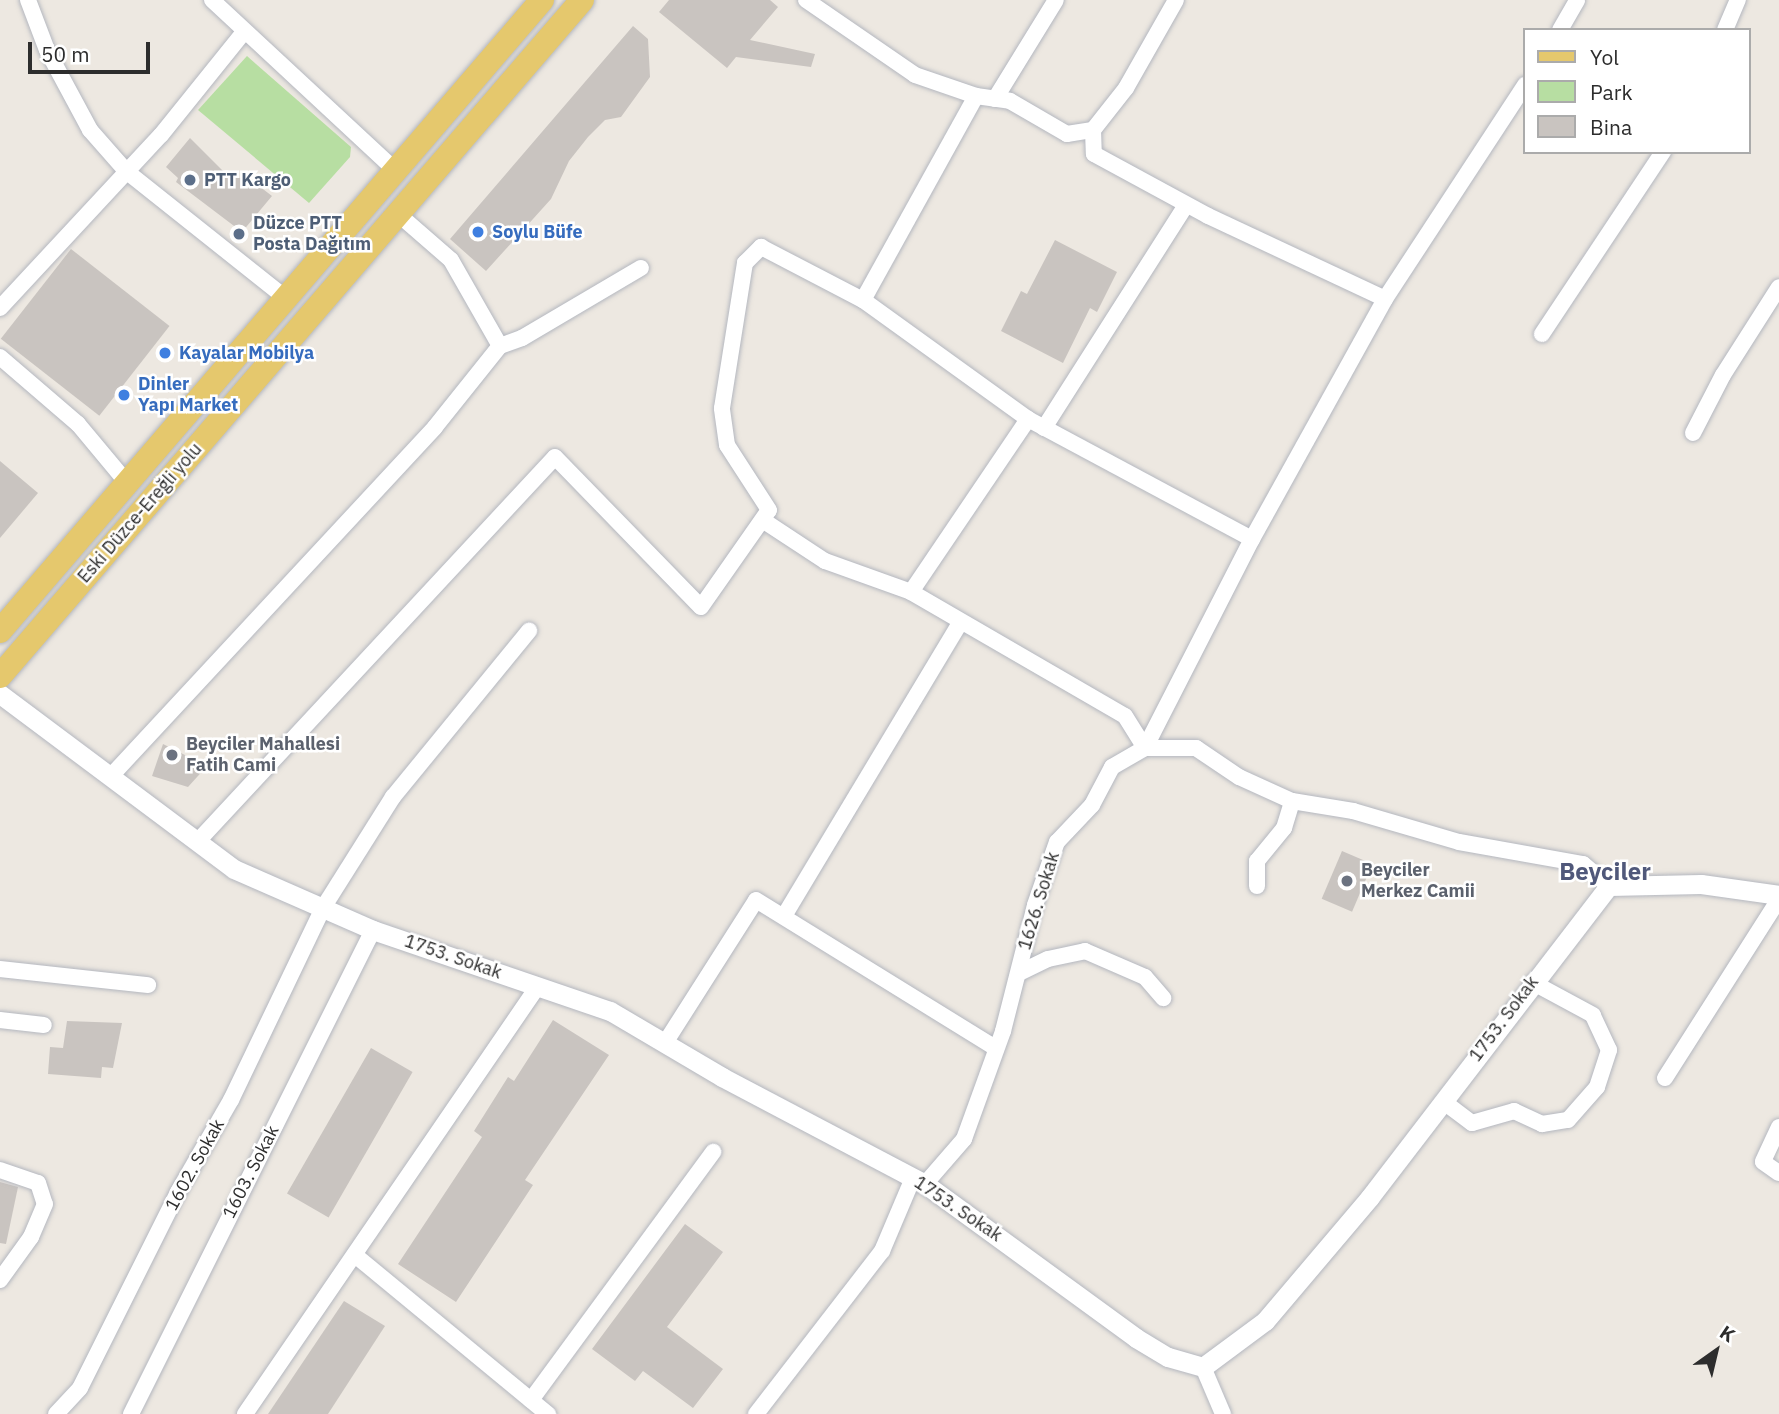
<!DOCTYPE html>
<html>
<head>
<meta charset="utf-8">
<style>
  body { margin:0 }
  #map { position:relative; width:1779px; height:1414px; overflow:hidden; background:#ede8e1; font-family:"IBM Plex Sans",sans-serif }
  div>[style] { position:absolute }
  [style*='--x'] { left:calc(var(--x)*1px); top:calc(var(--y)*1px); width:calc(var(--w)*1px); rotate:calc(var(--a)*1deg) }
  .green>* { inset:0; background:#b7dea2 }
  .building>* { inset:0; background:#c9c4c0; transform-origin:0 0 }
  .roads { filter:drop-shadow(0 0 2px #b4b7bf) drop-shadow(0 0 2px #b4b7bf) }
  .minor>* { height:16px; margin:-8px; padding:0 8px; transform-origin:8px; border-radius:8px; background:#fff }
  .tertiary>* { height:19px; margin:-9.5px; padding:0 9.5px; transform-origin:9.5px; border-radius:9.5px; background:#fff }
  .primary>* { height:24px; margin:-12px; padding:0 12px; transform-origin:12px; border-radius:12px; background:#e5c86d }
  .dots>* { width:19px; height:19px; translate:-50% -50%; box-sizing:border-box; border:4px solid #fff; border-radius:50% }
  span { translate:-50% -50%; white-space:nowrap; text-align:center; line-height:1.15; -webkit-text-stroke:5px #fff; paint-order:stroke }
  .service-label { font-size:18px; color:#4e5e75; font-weight:700 }
  .left { translate:0 -50%; text-align:left }
  .shop-label { font-size:18px; color:#366cbe; font-weight:700 }
  .street-label { font-size:18px; color:#2d2d2d }
  .worship-label { font-size:18px; color:#5b616d; font-weight:700 }
  .district-label { font-size:24px; color:#50587a; font-weight:700 }
  .legend { position:absolute; left:1523px; top:28px; width:228px; height:126px; box-sizing:border-box; background:#fff; border:2px solid #ababab; margin:0; padding:9px 12px; list-style:none; font-size:21px; color:#2d2d2d }
  .legend li { display:flex; align-items:center; gap:14px; height:35px }
  .legend b { width:35px; border:2px solid #ababab }
  .north { position:absolute; left:1681px; top:1316px; width:70px; height:70px; -webkit-text-stroke:5px #fff; paint-order:stroke; rotate:34deg; font-size:19px; font-weight:700; line-height:28px; text-align:center; color:#2d2d2d }
  .north::after { content:''; display:block; margin:auto; width:24px; height:32px; background:#2d2d2d; clip-path:polygon(50% 0,100% 100%,50% 72%,0 100%) }
  .scale { position:absolute; left:28px; top:42px; width:122px; height:32px; box-sizing:border-box; border:4px solid #2d2d2d; border-top:0; padding-left:9px; font-size:21px; line-height:24px; white-space:nowrap; color:#2d2d2d; -webkit-text-stroke:5px #fff; paint-order:stroke }
</style>
</head>
<body>
<div id="map">
  <div class="green">
    <div style="clip-path:polygon(247px 56px,351px 147px,350px 157px,309px 203px,198px 110px)"></div>
  </div>
  <div class="building">
    <div style="clip-path:polygon(669px 0,770px 0,778px 7px,750px 40px,815px 54px,811px 67px,736px 57px,727px 68px,659px 12px)"></div>
    <div style="clip-path:polygon(633px 26px,648px 39px,650px 77px,621px 117px,605px 120px,588px 137px,569px 161px,551px 199px,486px 271px,450px 239px)"></div>
    <div style="clip-path:polygon(190px 138px,223px 171px,259px 186px,272px 196px,242px 232px,176px 182px,178px 178px,166px 167px)"></div>
    <div style="clip-path:polygon(1055px 240px,1117px 272px,1097px 312px,1090px 308px,1063px 363px,1001px 331px,1021px 291px,1027px 294px)"></div>
    <div style="left:71px;top:249px;width:125px;height:114px;rotate:38deg"></div>
    <div style="clip-path:polygon(0 461px,38px 493px,0 538px)"></div>
    <div style="clip-path:polygon(163px 744px,207px 766px,188px 787px,152px 776px)"></div>
    <div style="left:1342px;top:851px;width:33px;height:52px;rotate:23deg"></div>
    <div style="clip-path:polygon(553px 1020px,609px 1055px,525px 1180px,533px 1185px,456px 1302px,398px 1264px,482px 1137px,474px 1131px,508px 1077px,514px 1081px)"></div>
    <div style="clip-path:polygon(67px 1021px,122px 1023px,113px 1068px,102px 1067px,101px 1078px,48px 1074px,50px 1047px,63px 1048px)"></div>
    <div style="left:371px;top:1048px;width:48px;height:168px;rotate:30deg"></div>
    <div style="clip-path:polygon(0 1182px,18px 1187px,6px 1244px,0 1243px)"></div>
    <div style="clip-path:polygon(685px 1224px,723px 1252px,667px 1327px,723px 1369px,693px 1408px,643px 1371px,635px 1381px,592px 1349px)"></div>
    <div style="clip-path:polygon(344px 1301px,385px 1326px,328px 1414px,268px 1414px)"></div>
  </div>
  <div class="roads">
    <div class="minor">
      <div style="--x:28;--y:0;--w:53;--a:69.2"></div>
      <div style="--x:47;--y:50;--w:91;--a:61.7"></div>
      <div style="--x:90;--y:130;--w:55;--a:48.7"></div>
      <div style="--x:126;--y:171;--w:206;--a:38.5"></div>
      <div style="--x:212;--y:0;--w:250;--a:42.9"></div>
      <div style="--x:806;--y:0;--w:132;--a:34.5"></div>
      <div style="--x:915;--y:75;--w:65;--a:19"></div>
      <div style="--x:976;--y:96;--w:34;--a:8"></div>
      <div style="--x:1010;--y:101;--w:66;--a:30.1"></div>
      <div style="--x:1067;--y:134;--w:26;--a:-9"></div>
      <div style="--x:1093;--y:130;--w:53;--a:-51.8"></div>
      <div style="--x:1126;--y:88;--w:101;--a:-60.4"></div>
      <div style="--x:1560;--y:30;--w:34;--a:-60"></div>
      <div style="--x:1725;--y:30;--w:33;--a:-67"></div>
      <div style="--x:995;--y:99;--w:116;--a:-58.4"></div>
      <div style="--x:1093;--y:130;--w:24;--a:88"></div>
      <div style="--x:1094;--y:154;--w:130;--a:28.5"></div>
      <div style="--x:1208;--y:216;--w:195;--a:25.1"></div>
      <div style="--x:863;--y:300;--w:233;--a:-61"></div>
      <div style="--x:0;--y:308;--w:236;--a:-47.1"></div>
      <div style="--x:161;--y:135;--w:131;--a:-51.2"></div>
      <div style="--x:1542;--y:334;--w:219;--a:-56.4"></div>
      <div style="--x:500;--y:346;--w:23;--a:-20"></div>
      <div style="--x:522;--y:338;--w:138;--a:-30.5"></div>
      <div style="--x:0;--y:357;--w:103;--a:40.7"></div>
      <div style="--x:78;--y:424;--w:78;--a:50.2"></div>
      <div style="--x:1044;--y:428;--w:264;--a:-57.5"></div>
      <div style="--x:1693;--y:433;--w:65;--a:-62.7"></div>
      <div style="--x:1723;--y:375;--w:104;--a:-57.5"></div>
      <div style="--x:764;--y:521;--w:73;--a:33.3"></div>
      <div style="--x:825;--y:561;--w:91;--a:19.8"></div>
      <div style="--x:911;--y:592;--w:247;--a:30.1"></div>
      <div style="--x:1125;--y:716;--w:38;--a:58"></div>
      <div style="--x:911;--y:592;--w:209;--a:-55.9"></div>
      <div style="--x:1145;--y:748;--w:235;--a:-62.9"></div>
      <div style="--x:1252;--y:539;--w:274;--a:-61"></div>
      <div style="--x:1385;--y:299;--w:256;--a:-56.8"></div>
      <div style="--x:111;--y:776;--w:476;--a:-47.1"></div>
      <div style="--x:435;--y:427;--w:104;--a:-51.3"></div>
      <div style="--x:500;--y:346;--w:99;--a:-119.7"></div>
      <div style="--x:451;--y:260;--w:72;--a:-139"></div>
      <div style="--x:198;--y:841;--w:524;--a:-47.09"></div>
      <div style="--x:555;--y:457;--w:209;--a:45.8"></div>
      <div style="--x:701;--y:607;--w:118;--a:-55"></div>
      <div style="--x:769;--y:510;--w:77;--a:-122.9"></div>
      <div style="--x:727;--y:445;--w:37;--a:-98"></div>
      <div style="--x:722;--y:408;--w:147;--a:-81"></div>
      <div style="--x:745;--y:263;--w:23;--a:-45"></div>
      <div style="--x:761;--y:247;--w:115;--a:27.5"></div>
      <div style="--x:863;--y:300;--w:203;--a:35.8"></div>
      <div style="--x:1028;--y:419;--w:254;--a:28.2"></div>
      <div style="--x:1257;--y:886;--w:25;--a:-90"></div>
      <div style="--x:1257;--y:861;--w:43;--a:-50.7"></div>
      <div style="--x:1284;--y:828;--w:28;--a:-73"></div>
      <div style="--x:784;--y:916;--w:342;--a:-59"></div>
      <div style="--x:0;--y:969;--w:149;--a:6.2"></div>
      <div style="--x:1019;--y:973;--w:32;--a:-26"></div>
      <div style="--x:1048;--y:959;--w:38;--a:-12"></div>
      <div style="--x:1085;--y:951;--w:65;--a:23.4"></div>
      <div style="--x:1145;--y:977;--w:28;--a:49"></div>
      <div style="--x:0;--y:1020;--w:44;--a:6.5"></div>
      <div style="--x:665;--y:1043;--w:169;--a:-57.5"></div>
      <div style="--x:756;--y:900;--w:282;--a:31.7"></div>
      <div style="--x:1665;--y:1078;--w:212;--a:-57.5"></div>
      <div style="--x:1444;--y:1102;--w:35;--a:37"></div>
      <div style="--x:1472;--y:1123;--w:44;--a:-15.9"></div>
      <div style="--x:1514;--y:1111;--w:31;--a:25"></div>
      <div style="--x:1542;--y:1124;--w:26;--a:-9"></div>
      <div style="--x:1568;--y:1120;--w:44;--a:-48.7"></div>
      <div style="--x:1597;--y:1087;--w:39;--a:-72"></div>
      <div style="--x:1609;--y:1050;--w:38;--a:-115"></div>
      <div style="--x:1593;--y:1015;--w:69;--a:-151.6"></div>
      <div style="--x:1779;--y:1127;--w:38;--a:115"></div>
      <div style="--x:1763;--y:1162;--w:19;--a:35"></div>
      <div style="--x:0;--y:1170;--w:40;--a:18.9"></div>
      <div style="--x:38;--y:1183;--w:22;--a:72"></div>
      <div style="--x:45;--y:1204;--w:36;--a:113"></div>
      <div style="--x:31;--y:1237;--w:53;--a:125.8"></div>
      <div style="--x:925;--y:1184;--w:60;--a:-49.1"></div>
      <div style="--x:964;--y:1139;--w:115;--a:-70.1"></div>
      <div style="--x:1003;--y:1031;--w:130;--a:-75.7"></div>
      <div style="--x:1035;--y:905;--w:67;--a:-70.8"></div>
      <div style="--x:1057;--y:842;--w:51;--a:-46.6"></div>
      <div style="--x:1092;--y:805;--w:43;--a:-62.2"></div>
      <div style="--x:1112;--y:767;--w:38;--a:-30"></div>
      <div style="--x:1145;--y:748;--w:51;--a:0"></div>
      <div style="--x:1196;--y:748;--w:52;--a:34"></div>
      <div style="--x:1239;--y:777;--w:58;--a:24.4"></div>
      <div style="--x:1292;--y:801;--w:62;--a:9.3"></div>
      <div style="--x:1353;--y:811;--w:110;--a:16.3"></div>
      <div style="--x:1459;--y:842;--w:126;--a:10.1"></div>
      <div style="--x:1583;--y:864;--w:34;--a:40"></div>
      <div style="--x:356;--y:1256;--w:249;--a:39.5"></div>
      <div style="--x:1203;--y:1367;--w:51;--a:66.9"></div>
      <div style="--x:531;--y:1400;--w:308;--a:-53.7"></div>
      <div style="--x:56;--y:1414;--w:35;--a:-47"></div>
      <div style="--x:80;--y:1388;--w:219;--a:-63.4"></div>
      <div style="--x:178;--y:1192;--w:106;--a:-60.1"></div>
      <div style="--x:231;--y:1100;--w:213;--a:-64.4"></div>
      <div style="--x:323;--y:908;--w:131;--a:-57.8"></div>
      <div style="--x:393;--y:797;--w:215;--a:-50.7"></div>
      <div style="--x:131;--y:1414;--w:541;--a:-63.43"></div>
      <div style="--x:245;--y:1414;--w:519;--a:-55.61"></div>
      <div style="--x:756;--y:1414;--w:206;--a:-52.3"></div>
      <div style="--x:882;--y:1251;--w:79;--a:-67"></div>
    </div>
    <div class="tertiary">
      <div style="--x:0;--y:694;--w:292;--a:36.8"></div>
      <div style="--x:234;--y:869;--w:152;--a:23.7"></div>
      <div style="--x:373;--y:930;--w:250;--a:18.9"></div>
      <div style="--x:610;--y:1011;--w:130;--a:30.5"></div>
      <div style="--x:722;--y:1077;--w:229;--a:27.8"></div>
      <div style="--x:925;--y:1184;--w:261;--a:36.1"></div>
      <div style="--x:1136;--y:1338;--w:37;--a:31"></div>
      <div style="--x:1168;--y:1357;--w:36;--a:16"></div>
      <div style="--x:1203;--y:1367;--w:77;--a:-36.6"></div>
      <div style="--x:1265;--y:1321;--w:162;--a:-49.7"></div>
      <div style="--x:1370;--y:1197;--w:392;--a:-52.5"></div>
      <div style="--x:1609;--y:886;--w:92;--a:-1.2"></div>
      <div style="--x:1701;--y:884;--w:79;--a:8"></div>
    </div>
    <div class="primary">
      <div style="--x:0;--y:631;--w:832;--a:-49.34"></div>
      <div style="--x:0;--y:676;--w:892;--a:-49.27"></div>
    </div>
  </div>
  <div class="dots">
    <div style="left:190px;top:180px;background:#5c6f8a"></div>
    <div style="left:478px;top:232px;background:#3f7fe0"></div>
    <div style="left:239px;top:234px;background:#5c6f8a"></div>
    <div style="left:165px;top:353px;background:#3f7fe0"></div>
    <div style="left:124px;top:395px;background:#3f7fe0"></div>
    <div style="left:172px;top:755px;background:#6b7280"></div>
    <div style="left:1347px;top:881px;background:#6b7280"></div>
  </div>
  <div class="service-label">
    <span class="left" style="left:204px;top:180px">PTT Kargo</span>
    <span class="left" style="left:253px;top:234px">Düzce PTT<br>Posta Dağıtım</span>
  </div>
  <div class="shop-label">
    <span class="left" style="left:492px;top:232px">Soylu Büfe</span>
    <span class="left" style="left:179px;top:353px">Kayalar Mobilya</span>
    <span class="left" style="left:138px;top:395px">Dinler<br>Yapı Market</span>
  </div>
  <div class="street-label">
    <span style="left:140px;top:513px;rotate:-49deg">Eski Düzce-Ereğli yolu</span>
    <span style="left:1039px;top:901px;rotate:-73deg">1626. Sokak</span>
    <span style="left:453px;top:957px;rotate:19deg">1753. Sokak</span>
    <span style="left:1504px;top:1019px;rotate:-53deg">1753. Sokak</span>
    <span style="left:195px;top:1165px;rotate:-61deg">1602. Sokak</span>
    <span style="left:251px;top:1172px;rotate:-63deg">1603. Sokak</span>
    <span style="left:958px;top:1209px;rotate:34deg">1753. Sokak</span>
  </div>
  <div class="worship-label">
    <span class="left" style="left:186px;top:755px">Beyciler Mahallesi<br>Fatih Cami</span>
    <span class="left" style="left:1361px;top:881px">Beyciler<br>Merkez Camii</span>
  </div>
  <div class="district-label">
    <span style="left:1605px;top:872px">Beyciler</span>
  </div>
  <ul class="legend">
  <li><b style="height:9px;background:#e5c86d"></b>Yol</li>
  <li><b style="height:19px;background:#b7dea2"></b>Park</li>
  <li><b style="height:19px;background:#c9c4c0"></b>Bina</li>
  </ul>
  <div class="north">K</div>
  <div class="scale">50 m</div>
</div>
</body>
</html>
